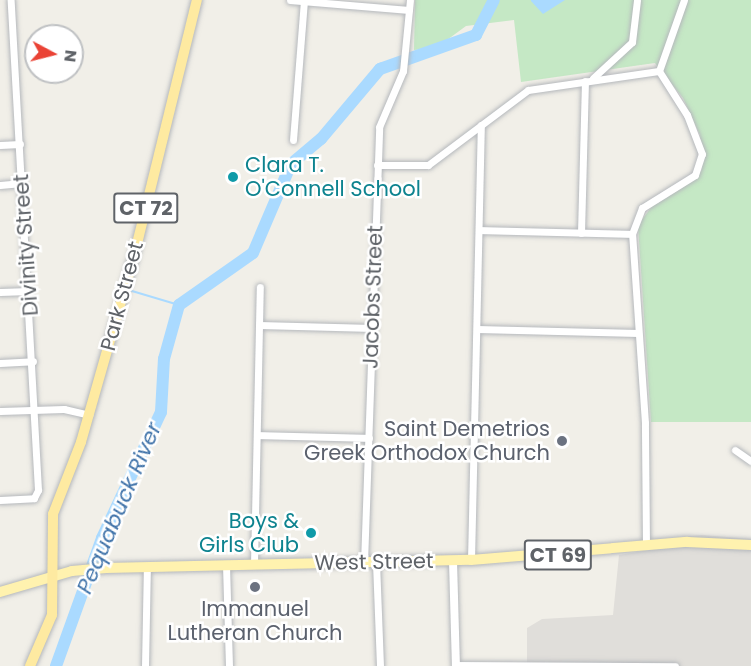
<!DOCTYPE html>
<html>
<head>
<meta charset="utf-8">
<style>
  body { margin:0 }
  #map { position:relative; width:751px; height:666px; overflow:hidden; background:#f1efe8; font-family:Poppins,sans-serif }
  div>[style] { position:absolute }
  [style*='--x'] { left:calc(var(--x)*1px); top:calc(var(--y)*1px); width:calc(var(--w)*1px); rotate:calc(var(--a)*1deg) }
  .industrial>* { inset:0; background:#e0deda }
  .green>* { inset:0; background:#c5e8c5 }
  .water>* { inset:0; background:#aadaff }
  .stream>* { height:2px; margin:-1px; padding:0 1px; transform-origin:1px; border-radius:1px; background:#aadaff }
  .river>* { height:12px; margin:-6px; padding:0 6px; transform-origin:6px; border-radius:6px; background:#aadaff }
  .roads { filter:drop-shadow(0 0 2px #b5b8bc) drop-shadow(0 0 2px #b5b8bc) }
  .minor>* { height:7px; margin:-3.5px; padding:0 3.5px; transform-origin:3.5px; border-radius:3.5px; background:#fff }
  .tertiary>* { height:8px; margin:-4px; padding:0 4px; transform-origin:4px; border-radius:4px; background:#fff }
  .primary>* { height:10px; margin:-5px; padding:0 5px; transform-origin:5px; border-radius:5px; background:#fff2af }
  .trunk>* { height:10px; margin:-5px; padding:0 5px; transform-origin:5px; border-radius:5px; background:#feeaa1 }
  .dots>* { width:16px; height:16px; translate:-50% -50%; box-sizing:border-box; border:3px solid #fff; border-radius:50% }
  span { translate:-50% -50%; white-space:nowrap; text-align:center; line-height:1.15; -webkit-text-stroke:5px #fff; paint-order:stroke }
  .shield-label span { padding:2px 4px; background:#fff; border:2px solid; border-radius:4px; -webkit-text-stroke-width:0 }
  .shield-label { font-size:20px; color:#5f6368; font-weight:700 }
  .culture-label { font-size:21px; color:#0d838f }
  .left { translate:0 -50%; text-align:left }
  .right { translate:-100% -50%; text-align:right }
  .street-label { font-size:21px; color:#5f6368 }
  .worship-label { font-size:21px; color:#5b616d }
  .water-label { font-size:22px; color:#4174aa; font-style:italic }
  .north { position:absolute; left:24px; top:24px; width:60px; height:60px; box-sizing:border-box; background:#fff; border:2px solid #bfc1c3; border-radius:50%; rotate:97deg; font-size:16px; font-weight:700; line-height:24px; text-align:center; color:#5f6368 }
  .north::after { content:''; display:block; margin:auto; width:21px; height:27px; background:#ea4335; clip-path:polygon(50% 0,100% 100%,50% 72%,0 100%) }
</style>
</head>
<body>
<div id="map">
  <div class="industrial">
    <div style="clip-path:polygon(702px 535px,751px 539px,751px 666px,527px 666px,527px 628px,542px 619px,613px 615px,619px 555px,650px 550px,650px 540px)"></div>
  </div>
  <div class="green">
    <div style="clip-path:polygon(415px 0,751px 0,751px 422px,651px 422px,638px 225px,656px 201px,702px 170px,700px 135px,683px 98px,655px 63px,521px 82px,514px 20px,466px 26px,436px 48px,414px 50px)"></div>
  </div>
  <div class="water">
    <div style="clip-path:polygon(565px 0,543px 14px,531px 1px,531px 0)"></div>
  </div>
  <div class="stream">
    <div style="--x:132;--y:291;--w:49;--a:16.6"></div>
  </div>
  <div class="river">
    <div style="--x:56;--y:666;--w:136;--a:-70.2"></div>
    <div style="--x:102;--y:538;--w:139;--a:-64.9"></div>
    <div style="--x:161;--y:412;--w:53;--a:-86.8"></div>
    <div style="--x:164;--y:359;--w:56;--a:-74.5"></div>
    <div style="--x:179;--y:305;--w:90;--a:-35.1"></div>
    <div style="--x:253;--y:253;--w:97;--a:-66.9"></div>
    <div style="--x:291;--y:164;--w:39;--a:-40"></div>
    <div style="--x:321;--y:139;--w:92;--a:-49.9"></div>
    <div style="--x:380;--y:69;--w:102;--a:-19.5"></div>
    <div style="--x:476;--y:35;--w:39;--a:-63"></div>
  </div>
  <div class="roads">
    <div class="minor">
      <div style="--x:290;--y:0;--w:119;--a:4.8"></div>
      <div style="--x:659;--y:71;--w:75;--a:-70.6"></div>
      <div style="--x:593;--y:78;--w:53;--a:-42.7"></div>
      <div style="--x:632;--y:42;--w:42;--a:-83.2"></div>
      <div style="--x:293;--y:140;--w:140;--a:-85.5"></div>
      <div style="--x:0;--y:145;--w:20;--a:-3"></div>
      <div style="--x:377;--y:165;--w:51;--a:0"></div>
      <div style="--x:428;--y:165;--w:125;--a:-36.9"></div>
      <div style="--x:528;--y:90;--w:132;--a:-8.3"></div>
      <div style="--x:0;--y:185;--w:22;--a:-5"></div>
      <div style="--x:480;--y:230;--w:152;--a:1.5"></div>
      <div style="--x:581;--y:233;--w:152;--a:-88.5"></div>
      <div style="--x:0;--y:292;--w:29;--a:-2"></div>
      <div style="--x:259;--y:325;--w:114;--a:1.5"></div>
      <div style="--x:477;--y:329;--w:161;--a:1.4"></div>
      <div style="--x:0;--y:363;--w:33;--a:-3"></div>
      <div style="--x:0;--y:411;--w:64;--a:-1.8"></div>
      <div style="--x:64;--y:409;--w:26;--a:13"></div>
      <div style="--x:258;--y:435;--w:111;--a:1.5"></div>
      <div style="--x:735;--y:450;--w:19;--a:35"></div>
      <div style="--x:0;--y:500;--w:34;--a:-3"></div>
      <div style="--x:34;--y:498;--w:9;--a:-63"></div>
      <div style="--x:38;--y:490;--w:491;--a:-93.2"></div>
      <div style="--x:646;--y:546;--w:123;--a:-90.5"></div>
      <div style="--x:645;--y:423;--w:189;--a:-93.9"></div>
      <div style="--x:632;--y:234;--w:28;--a:-69"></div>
      <div style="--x:642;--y:208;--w:62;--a:-31.9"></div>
      <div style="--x:695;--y:175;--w:22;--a:-72"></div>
      <div style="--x:702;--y:154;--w:42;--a:-111"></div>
      <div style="--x:687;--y:115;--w:52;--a:-122.5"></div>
      <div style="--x:471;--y:560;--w:435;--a:-88.7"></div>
      <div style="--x:376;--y:562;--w:104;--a:87.8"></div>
      <div style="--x:364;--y:563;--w:436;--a:-88"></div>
      <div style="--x:379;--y:127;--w:61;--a:-66.8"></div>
      <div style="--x:403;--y:71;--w:71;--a:-84.4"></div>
      <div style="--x:254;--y:564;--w:277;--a:-88.8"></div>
      <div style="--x:226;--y:565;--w:101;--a:88.3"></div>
      <div style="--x:456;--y:665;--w:219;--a:0.3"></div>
      <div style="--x:145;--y:666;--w:100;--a:-88.9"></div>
    </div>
    <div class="tertiary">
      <div style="--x:453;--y:561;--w:105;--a:88.4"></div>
    </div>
    <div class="primary">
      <div style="--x:0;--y:592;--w:75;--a:-16.3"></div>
      <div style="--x:72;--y:571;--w:34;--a:-5"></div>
      <div style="--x:106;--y:568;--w:365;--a:-1.3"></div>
      <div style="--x:471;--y:560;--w:217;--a:-4.8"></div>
      <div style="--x:687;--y:542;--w:64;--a:2.7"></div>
    </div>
    <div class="trunk">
      <div style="--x:30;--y:666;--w:56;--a:-66.7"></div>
      <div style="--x:52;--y:615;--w:101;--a:-89.4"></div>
      <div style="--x:53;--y:514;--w:77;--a:-68.7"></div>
      <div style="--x:81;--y:442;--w:189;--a:-74.1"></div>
      <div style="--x:133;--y:260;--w:268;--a:-76.2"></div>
    </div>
  </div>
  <div class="dots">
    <div style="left:233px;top:177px;background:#0f9aa8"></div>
    <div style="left:562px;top:441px;background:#6b7280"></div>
    <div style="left:311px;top:533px;background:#0f9aa8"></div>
    <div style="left:255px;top:587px;background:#6b7280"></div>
  </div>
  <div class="shield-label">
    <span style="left:146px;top:208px">CT 72</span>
    <span style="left:558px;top:555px">CT 69</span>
  </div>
  <div class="culture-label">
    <span class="left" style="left:245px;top:177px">Clara T.<br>O'Connell School</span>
    <span class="right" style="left:299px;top:533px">Boys &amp;<br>Girls Club</span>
  </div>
  <div class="street-label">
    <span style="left:26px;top:245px;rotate:-94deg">Divinity Street</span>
    <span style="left:122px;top:296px;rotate:-75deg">Park Street</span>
    <span style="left:373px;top:297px;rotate:-88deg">Jacobs Street</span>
    <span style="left:374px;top:562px;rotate:-1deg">West Street</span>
  </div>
  <div class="worship-label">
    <span class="right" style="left:550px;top:441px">Saint Demetrios<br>Greek Orthodox Church</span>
    <span style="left:255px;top:621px">Immanuel<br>Lutheran Church</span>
  </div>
  <div class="water-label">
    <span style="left:119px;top:508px;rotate:-67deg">Pequabuck River</span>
  </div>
  <div class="north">N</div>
</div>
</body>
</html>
